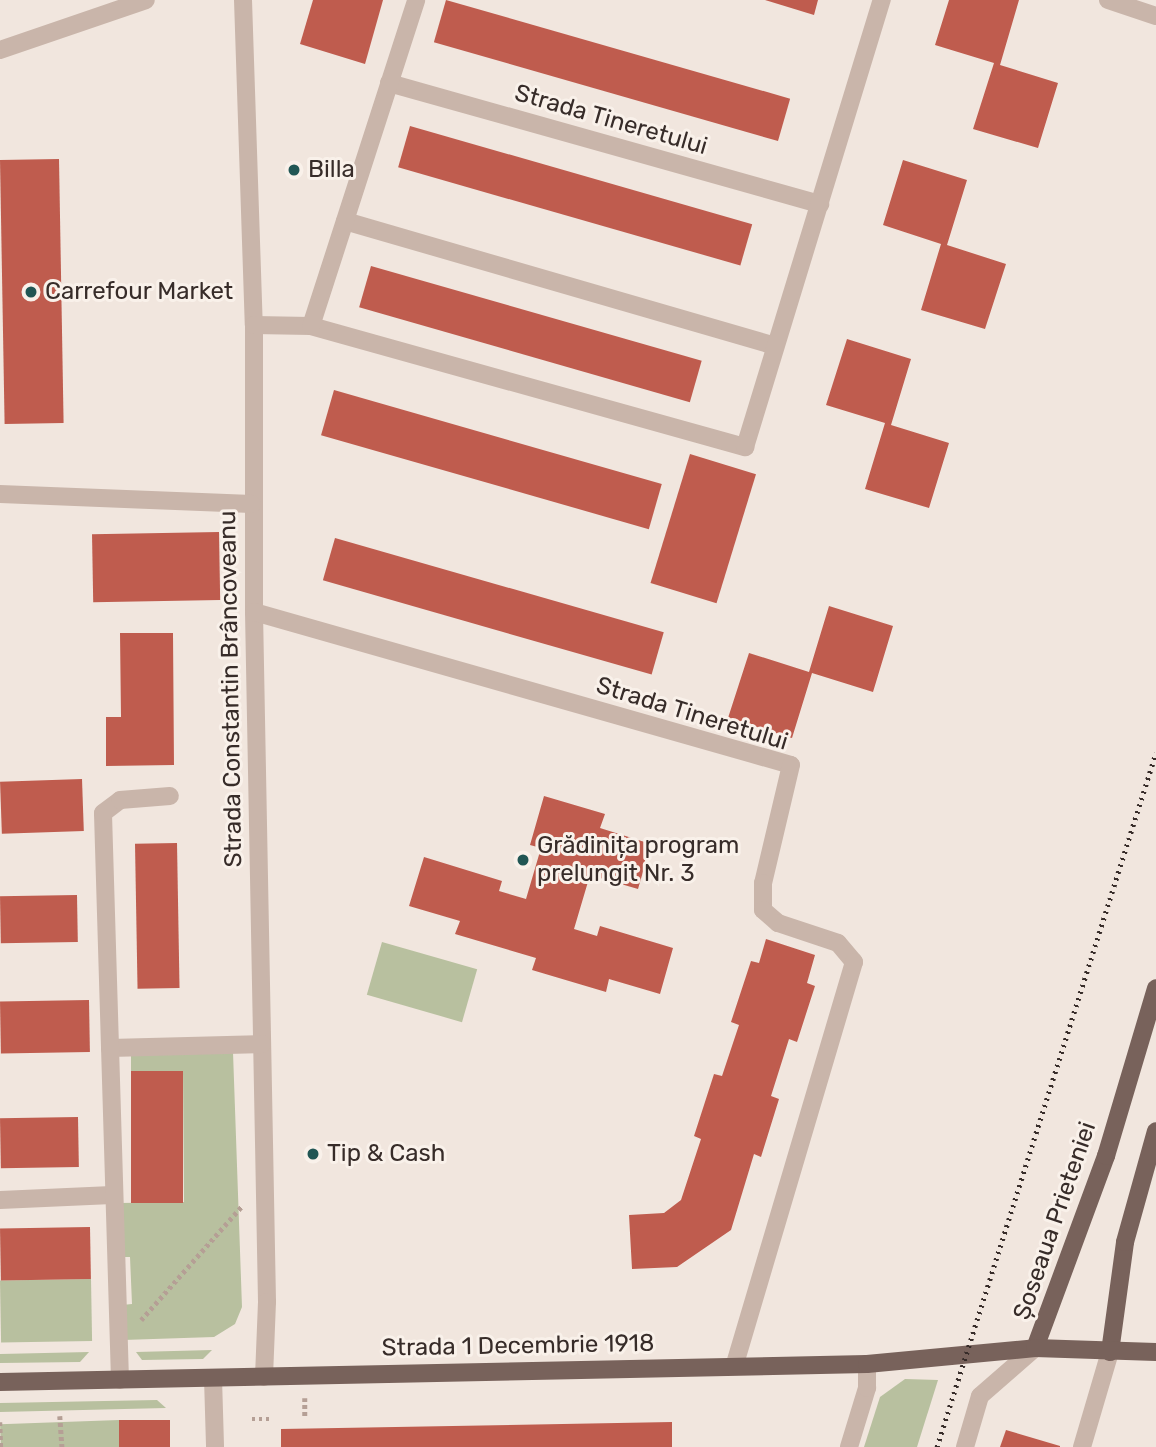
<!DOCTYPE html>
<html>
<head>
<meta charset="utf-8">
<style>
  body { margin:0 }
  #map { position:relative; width:1156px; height:1447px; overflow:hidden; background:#f1e6de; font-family:Rubik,sans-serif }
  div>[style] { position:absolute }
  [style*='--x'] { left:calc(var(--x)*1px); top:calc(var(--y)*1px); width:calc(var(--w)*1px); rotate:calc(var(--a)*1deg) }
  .green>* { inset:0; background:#b8c09f; transform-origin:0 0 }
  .building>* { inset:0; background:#bf5c4e; transform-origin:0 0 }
  .path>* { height:4.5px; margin-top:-2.25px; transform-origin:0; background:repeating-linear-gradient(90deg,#b59f95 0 3.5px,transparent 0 7px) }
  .minor>* { height:18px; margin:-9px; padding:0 9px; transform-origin:9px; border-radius:9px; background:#c9b5aa }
  .major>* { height:18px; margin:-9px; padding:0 9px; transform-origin:9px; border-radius:9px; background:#78625b }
  .rail>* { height:5px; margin-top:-2.5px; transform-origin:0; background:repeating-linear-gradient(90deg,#372c29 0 2px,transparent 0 7px) }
  .dots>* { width:19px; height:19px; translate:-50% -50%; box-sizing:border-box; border:4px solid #f9f1ea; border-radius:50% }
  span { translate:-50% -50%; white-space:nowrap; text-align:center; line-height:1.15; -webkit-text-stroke:6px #f9f1ea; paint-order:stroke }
  .street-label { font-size:24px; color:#372c29 }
  .poi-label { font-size:24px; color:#372c29 }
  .left { translate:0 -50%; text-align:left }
</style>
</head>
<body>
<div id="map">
  <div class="green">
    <div style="left:382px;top:942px;width:99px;height:55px;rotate:16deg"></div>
    <div style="clip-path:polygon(233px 1052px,242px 1307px,235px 1324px,214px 1337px,123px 1340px,122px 1305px,132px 1304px,130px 1257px,120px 1257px,120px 1203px,184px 1202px,183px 1071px,131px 1071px,131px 1054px)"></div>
    <div style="left:91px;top:1279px;width:62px;height:91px;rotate:89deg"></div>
    <div style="clip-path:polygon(212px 1350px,203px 1359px,142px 1360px,136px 1352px)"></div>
    <div style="clip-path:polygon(89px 1352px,80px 1362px,0 1363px,0 1354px)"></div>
    <div style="clip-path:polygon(905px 1379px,938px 1380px,917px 1447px,864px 1447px,880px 1397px)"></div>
    <div style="clip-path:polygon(157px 1400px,166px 1408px,0 1412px,0 1403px)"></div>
    <div style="left:119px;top:1420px;width:27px;height:119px;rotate:88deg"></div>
  </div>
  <div class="building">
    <div style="clip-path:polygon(313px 0,383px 0,365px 64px,300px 44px)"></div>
    <div style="left:446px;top:0;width:358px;height:44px;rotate:16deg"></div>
    <div style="clip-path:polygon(765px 0,818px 0,814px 15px)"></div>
    <div style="clip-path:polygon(949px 0,1019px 0,1000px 65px,1058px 83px,1038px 148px,973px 129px,994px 63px,935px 45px)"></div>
    <div style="left:410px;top:126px;width:356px;height:43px;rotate:16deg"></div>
    <div style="left:59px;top:159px;width:264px;height:59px;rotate:89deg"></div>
    <div style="clip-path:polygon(903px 160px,967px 180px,947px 245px,1006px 264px,985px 329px,921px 310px,941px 244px,883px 225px)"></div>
    <div style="left:371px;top:266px;width:344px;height:43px;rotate:16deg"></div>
    <div style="clip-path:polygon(847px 339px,911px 359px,891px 425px,949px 443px,929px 508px,865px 489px,885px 423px,826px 405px)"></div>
    <div style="left:334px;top:390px;width:341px;height:47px;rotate:16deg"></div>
    <div style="left:690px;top:454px;width:69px;height:135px;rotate:17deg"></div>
    <div style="left:219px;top:532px;width:68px;height:127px;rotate:89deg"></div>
    <div style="left:335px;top:538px;width:342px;height:44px;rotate:16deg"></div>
    <div style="clip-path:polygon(829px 606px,893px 626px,873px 692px,812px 673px,792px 738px,728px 718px,749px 653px,809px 672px)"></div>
    <div style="clip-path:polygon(120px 633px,173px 633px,174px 765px,106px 766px,106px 717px,121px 717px)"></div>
    <div style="left:82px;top:779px;width:52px;height:82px;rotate:88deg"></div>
    <div style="clip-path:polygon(544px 796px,605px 814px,600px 828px,651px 844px,638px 889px,590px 875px,574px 929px,597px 936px,600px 926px,673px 948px,660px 994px,609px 979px,606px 992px,532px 970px,536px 958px,455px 934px,460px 921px,409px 906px,424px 857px,502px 881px,499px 891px,526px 899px,541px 848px,530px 845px)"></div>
    <div style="left:177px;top:843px;width:145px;height:42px;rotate:89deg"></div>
    <div style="left:77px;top:895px;width:47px;height:77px;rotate:89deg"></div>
    <div style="clip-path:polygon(766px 939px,815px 955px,807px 983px,815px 986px,797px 1042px,789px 1039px,771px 1096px,779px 1099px,761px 1157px,754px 1154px,731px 1230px,677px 1267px,632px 1269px,629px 1215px,664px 1213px,681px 1200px,701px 1139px,694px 1136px,714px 1074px,722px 1076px,739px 1025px,731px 1022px,751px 961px,759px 963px)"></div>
    <div style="left:89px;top:1000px;width:52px;height:89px;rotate:89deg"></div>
    <div style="left:131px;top:1071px;width:52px;height:132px"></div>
    <div style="left:78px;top:1117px;width:50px;height:78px;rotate:89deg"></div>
    <div style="left:90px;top:1227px;width:52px;height:90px;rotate:89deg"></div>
    <div style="left:119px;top:1420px;width:51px;height:27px"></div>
    <div style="clip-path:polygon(672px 1422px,672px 1447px,281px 1447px,281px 1429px)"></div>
    <div style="clip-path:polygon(1006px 1430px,1060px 1446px,1060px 1447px,1000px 1447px)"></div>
  </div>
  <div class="path">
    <div style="--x:141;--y:1320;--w:152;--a:-48.5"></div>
    <div style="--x:305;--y:1398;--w:20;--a:90"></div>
    <div style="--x:60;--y:1416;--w:31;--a:86"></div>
    <div style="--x:252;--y:1419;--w:17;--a:0"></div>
    <div style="--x:0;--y:1422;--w:25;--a:88"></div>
  </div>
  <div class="minor">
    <div style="--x:243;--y:0;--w:325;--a:88.1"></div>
    <div style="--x:254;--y:325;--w:287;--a:90"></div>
    <div style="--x:254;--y:612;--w:690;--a:88.92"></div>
    <div style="--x:267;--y:1302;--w:75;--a:92.3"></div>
    <div style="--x:1108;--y:0;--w:51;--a:18.4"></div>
    <div style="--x:0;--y:50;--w:154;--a:-18.9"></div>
    <div style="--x:389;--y:83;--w:448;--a:15.7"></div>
    <div style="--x:345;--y:221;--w:448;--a:16.2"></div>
    <div style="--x:254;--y:325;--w:57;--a:1"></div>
    <div style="--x:311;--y:326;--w:451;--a:15.6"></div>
    <div style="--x:745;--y:447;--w:468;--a:-73"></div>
    <div style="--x:311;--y:326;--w:342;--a:-72.1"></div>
    <div style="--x:0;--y:494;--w:252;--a:2.3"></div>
    <div style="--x:254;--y:612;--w:558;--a:15.9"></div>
    <div style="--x:791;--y:765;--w:121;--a:103.3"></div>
    <div style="--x:763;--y:883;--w:27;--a:90"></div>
    <div style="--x:763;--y:910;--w:20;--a:41"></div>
    <div style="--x:778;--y:923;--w:63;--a:18.4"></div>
    <div style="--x:838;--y:943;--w:25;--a:50"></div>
    <div style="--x:854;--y:962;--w:421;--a:106.5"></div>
    <div style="--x:110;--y:1048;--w:152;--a:-1.5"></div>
    <div style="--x:0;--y:1200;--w:112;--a:-2.6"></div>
    <div style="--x:213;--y:1378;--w:69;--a:88.3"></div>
    <div style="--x:120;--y:1380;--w:567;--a:-91.72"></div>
    <div style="--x:103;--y:813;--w:21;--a:-37"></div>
    <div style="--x:120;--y:800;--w:50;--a:-4.6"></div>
    <div style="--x:849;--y:1447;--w:62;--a:-73"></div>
    <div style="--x:867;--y:1388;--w:24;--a:-90"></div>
    <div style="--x:965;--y:1447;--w:53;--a:-73.6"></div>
    <div style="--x:980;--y:1396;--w:73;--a:-41.1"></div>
    <div style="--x:1082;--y:1447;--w:99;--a:-73.6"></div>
  </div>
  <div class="major">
    <div style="--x:1035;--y:1348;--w:205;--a:-69.7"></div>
    <div style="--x:1106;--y:1156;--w:175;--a:-73.4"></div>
    <div style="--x:1110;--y:1352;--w:111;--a:-82.2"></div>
    <div style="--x:1125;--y:1242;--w:115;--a:-74.4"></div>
    <div style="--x:0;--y:1382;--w:867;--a:-1.19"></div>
    <div style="--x:867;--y:1364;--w:169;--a:-5.4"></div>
    <div style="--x:1035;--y:1348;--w:121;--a:1.9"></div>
  </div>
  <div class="rail">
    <div style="--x:937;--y:1447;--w:728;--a:-72.49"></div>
  </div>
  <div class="dots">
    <div style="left:294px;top:170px;background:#215654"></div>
    <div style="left:31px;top:292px;background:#215654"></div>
    <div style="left:523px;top:860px;background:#215654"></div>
    <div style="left:313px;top:1154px;background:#215654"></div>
  </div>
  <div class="street-label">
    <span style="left:611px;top:120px;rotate:16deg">Strada Tineretului</span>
    <span style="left:231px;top:689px;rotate:-91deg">Strada Constantin Brâncoveanu</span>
    <span style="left:692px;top:714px;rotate:17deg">Strada Tineretului</span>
    <span style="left:1055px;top:1221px;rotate:-71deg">Șoseaua Prieteniei</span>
    <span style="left:518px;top:1346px;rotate:-1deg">Strada 1 Decembrie 1918</span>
  </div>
  <div class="poi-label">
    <span class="left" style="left:308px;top:170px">Billa</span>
    <span class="left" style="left:45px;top:292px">Carrefour Market</span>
    <span class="left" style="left:537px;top:860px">Grădinița program<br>prelungit Nr. 3</span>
    <span class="left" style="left:327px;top:1154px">Tip &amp; Cash</span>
  </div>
</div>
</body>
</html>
